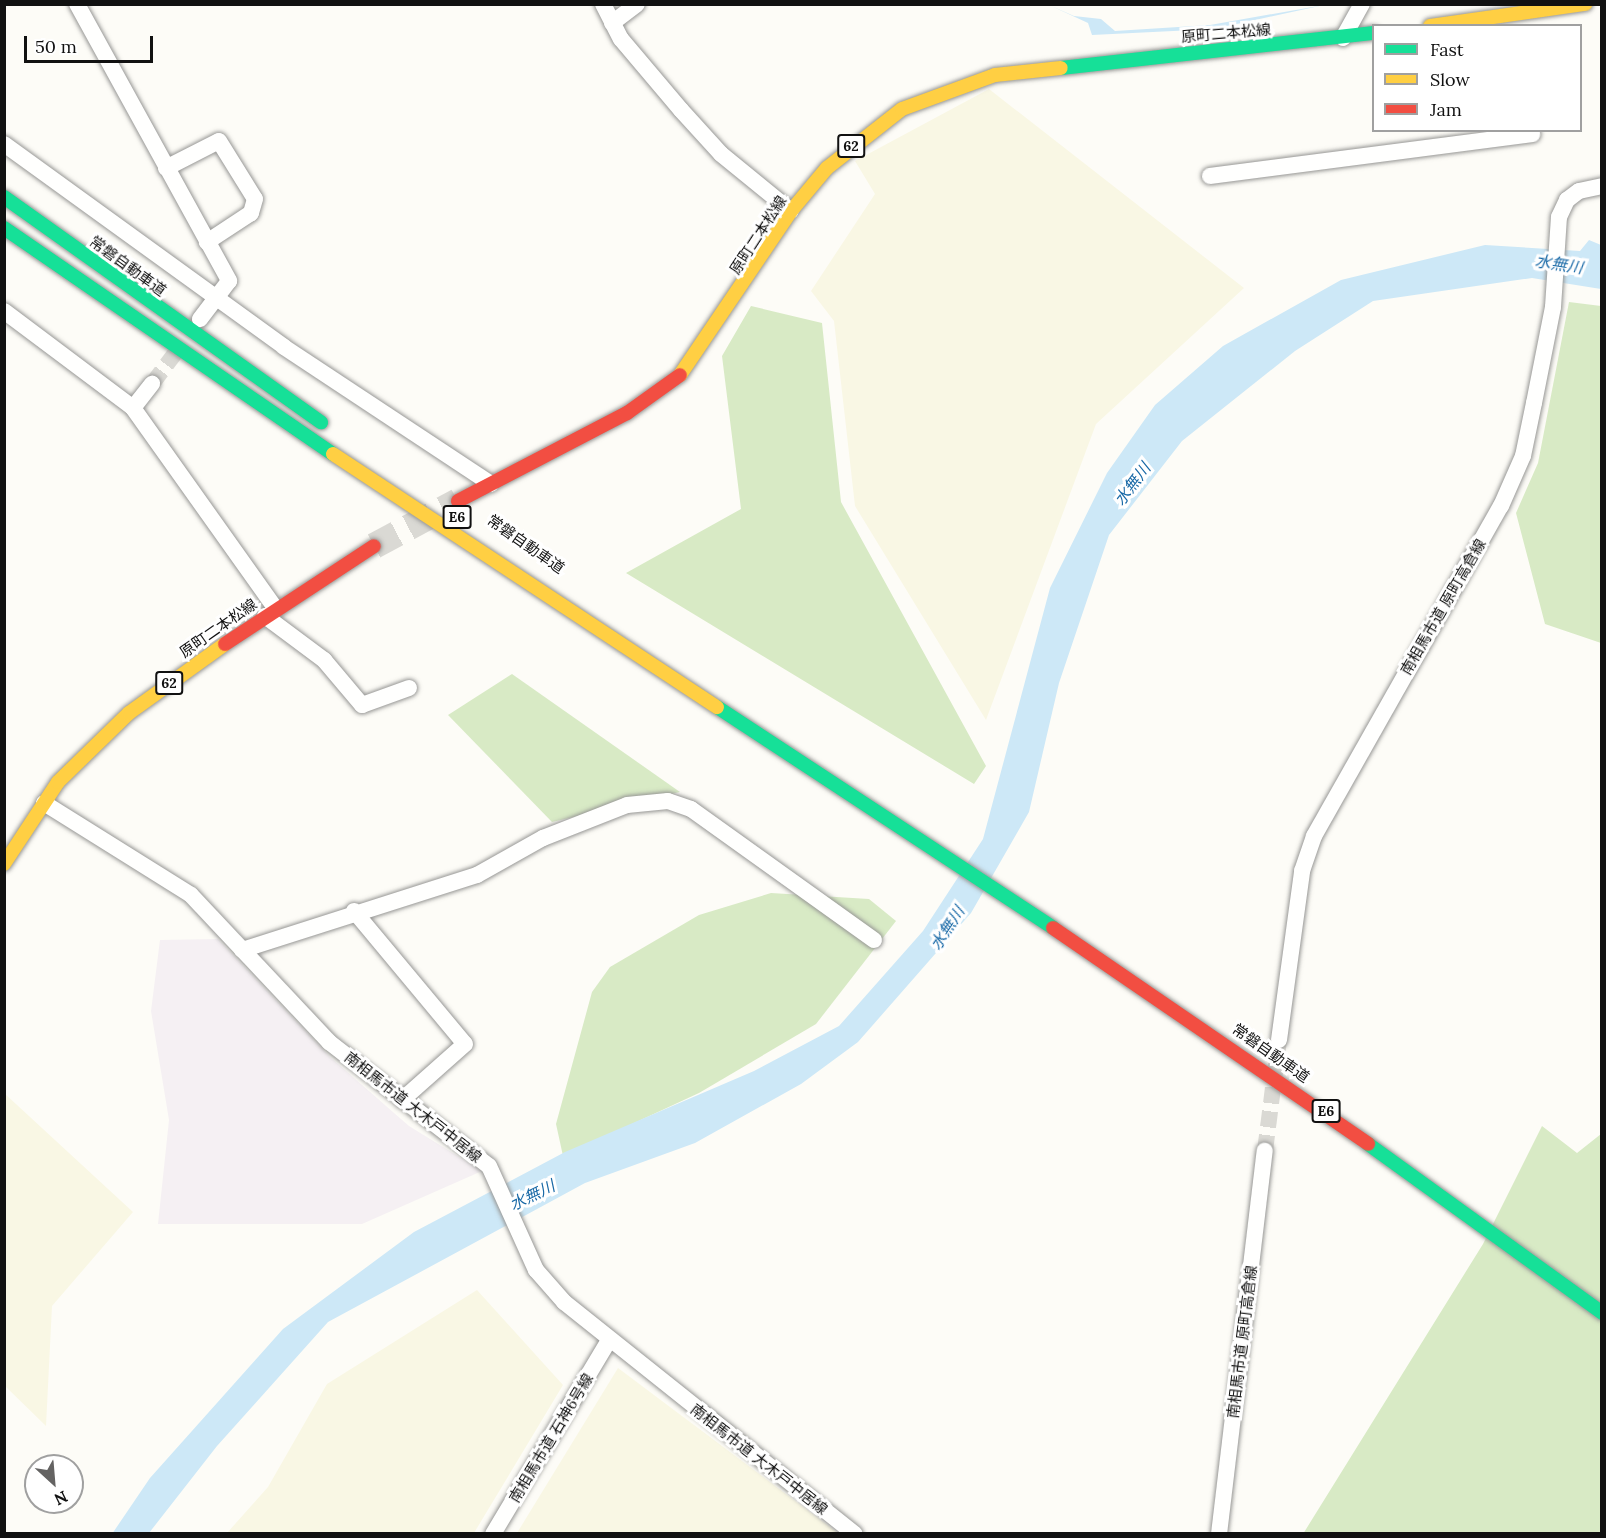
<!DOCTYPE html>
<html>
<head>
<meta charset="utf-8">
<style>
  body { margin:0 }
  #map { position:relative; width:1606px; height:1538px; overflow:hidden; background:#fdfcf7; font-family:Lora,"Noto Sans JP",serif }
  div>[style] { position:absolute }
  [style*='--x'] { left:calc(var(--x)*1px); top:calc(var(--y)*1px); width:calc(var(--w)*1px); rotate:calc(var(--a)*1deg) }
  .industrial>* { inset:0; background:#f5f0f3 }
  .farmland>* { inset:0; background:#f9f7e4 }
  .forest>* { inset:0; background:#d8eac5 }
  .water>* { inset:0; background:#cde8f7 }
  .street-tunnel>* { height:16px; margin-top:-8px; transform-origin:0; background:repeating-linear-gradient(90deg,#dad9d4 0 16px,transparent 0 24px) }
  .primary-tunnel>* { height:26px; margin-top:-13px; transform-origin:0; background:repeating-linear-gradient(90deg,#dad9d4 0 26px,transparent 0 39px) }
  .roads { filter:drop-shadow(0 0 2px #979795) drop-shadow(0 0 2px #979795) }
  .street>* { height:16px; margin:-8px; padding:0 8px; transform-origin:8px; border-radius:8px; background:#fffffe }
  .fast>* { height:14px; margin:-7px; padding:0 7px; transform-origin:7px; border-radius:7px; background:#16e098 }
  .slow>* { height:14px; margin:-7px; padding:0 7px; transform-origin:7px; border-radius:7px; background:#ffcf43 }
  .jam>* { height:14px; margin:-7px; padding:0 7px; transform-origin:7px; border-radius:7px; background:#f24e42 }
  span { translate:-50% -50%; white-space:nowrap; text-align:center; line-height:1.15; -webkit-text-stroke:6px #fff; paint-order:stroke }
  .shield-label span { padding:2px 4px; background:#fff; border:2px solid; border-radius:4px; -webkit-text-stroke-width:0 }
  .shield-label { font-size:14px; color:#111; font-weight:700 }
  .street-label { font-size:15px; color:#111 }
  .water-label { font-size:16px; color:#1768a6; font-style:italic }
  .frame { position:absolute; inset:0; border:6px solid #111; pointer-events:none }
  .legend { position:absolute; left:1372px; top:24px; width:210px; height:108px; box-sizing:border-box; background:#fff; border:2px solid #a0a0a0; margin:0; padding:8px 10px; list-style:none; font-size:18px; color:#111 }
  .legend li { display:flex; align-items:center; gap:12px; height:30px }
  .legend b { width:30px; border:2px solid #a0a0a0 }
  .north { position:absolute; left:24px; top:1454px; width:60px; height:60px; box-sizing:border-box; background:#fff; border:2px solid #a0a0a0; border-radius:50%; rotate:154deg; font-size:16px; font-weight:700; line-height:24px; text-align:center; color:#111 }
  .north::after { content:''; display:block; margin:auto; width:21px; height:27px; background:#646362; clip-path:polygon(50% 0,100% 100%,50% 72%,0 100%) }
  .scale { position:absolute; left:24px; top:36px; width:129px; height:27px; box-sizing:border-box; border:3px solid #111; border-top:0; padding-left:8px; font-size:18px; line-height:21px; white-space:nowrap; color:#111; -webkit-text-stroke:4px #fff; paint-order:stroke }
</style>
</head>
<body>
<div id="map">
  <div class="industrial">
    <div style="clip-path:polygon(218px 939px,330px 1057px,409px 1126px,482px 1171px,362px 1224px,158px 1224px,169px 1120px,151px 1011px,160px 940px)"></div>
  </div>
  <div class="farmland">
    <div style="clip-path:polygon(989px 89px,1244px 288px,1096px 424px,986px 720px,855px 506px,834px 321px,811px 291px,875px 194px,855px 161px)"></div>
    <div style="clip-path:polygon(4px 1093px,133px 1212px,52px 1306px,46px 1426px,5px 1386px)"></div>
    <div style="clip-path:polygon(477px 1290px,563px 1385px,474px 1533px,227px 1533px,268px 1487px,327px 1384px)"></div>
    <div style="clip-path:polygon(618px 1368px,838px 1533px,517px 1533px)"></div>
  </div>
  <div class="forest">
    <div style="clip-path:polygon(1569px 302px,1601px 306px,1601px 643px,1545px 624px,1516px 513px,1538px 463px)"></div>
    <div style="clip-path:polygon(751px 306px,822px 323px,841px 502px,986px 766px,974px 784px,626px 573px,741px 509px,722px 356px)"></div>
    <div style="clip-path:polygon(512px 674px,680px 792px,552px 822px,448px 715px)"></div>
    <div style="clip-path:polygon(771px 893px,869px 899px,896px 921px,816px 1024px,699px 1093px,563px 1156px,556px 1124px,592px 992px,610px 967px,699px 915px)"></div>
    <div style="clip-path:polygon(1542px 1126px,1577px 1153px,1601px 1134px,1601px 1533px,1303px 1534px,1483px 1244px)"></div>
  </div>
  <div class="water">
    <div style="clip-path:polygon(1049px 5px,1074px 16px,1101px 19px,1115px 31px,1210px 25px,1324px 5px,1214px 29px,1092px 35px,1088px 23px)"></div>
    <div style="clip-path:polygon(1589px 240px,1601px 245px,1601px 289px,1532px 278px,1373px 301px,1295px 351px,1182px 441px,1109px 535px,1059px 683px,1029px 812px,971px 913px,858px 1042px,801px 1084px,695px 1143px,585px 1183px,328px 1322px,217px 1446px,149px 1533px,112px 1534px,150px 1478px,283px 1329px,414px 1232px,565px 1152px,754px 1071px,839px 1026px,923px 931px,983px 839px,1050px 588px,1107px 473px,1155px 405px,1223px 346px,1341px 280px,1485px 245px,1580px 251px)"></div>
  </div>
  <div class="street-tunnel">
    <div style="--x:152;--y:384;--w:50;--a:-53.1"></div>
    <div style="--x:1265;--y:1151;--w:112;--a:-82.8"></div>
  </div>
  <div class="primary-tunnel">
    <div style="--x:374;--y:546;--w:95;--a:-28.2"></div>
  </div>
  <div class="roads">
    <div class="street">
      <div style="--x:77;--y:4;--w:316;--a:61.2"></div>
      <div style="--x:229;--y:281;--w:48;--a:127.3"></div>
      <div style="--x:603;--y:4;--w:39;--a:63"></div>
      <div style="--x:621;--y:39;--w:93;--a:49.8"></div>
      <div style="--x:681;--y:110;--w:59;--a:47.7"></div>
      <div style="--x:721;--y:154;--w:90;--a:39.2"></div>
      <div style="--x:612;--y:23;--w:31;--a:-37"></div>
      <div style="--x:1343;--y:38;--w:39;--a:-61"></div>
      <div style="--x:4;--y:144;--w:346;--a:35.9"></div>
      <div style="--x:284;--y:347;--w:248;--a:33.5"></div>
      <div style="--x:166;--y:168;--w:59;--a:-27"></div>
      <div style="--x:219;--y:141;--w:68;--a:58.2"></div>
      <div style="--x:255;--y:199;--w:15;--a:106"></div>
      <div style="--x:251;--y:213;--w:53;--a:146.6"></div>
      <div style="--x:1210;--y:176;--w:325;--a:-7.4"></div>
      <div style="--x:4;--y:311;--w:161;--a:36.9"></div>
      <div style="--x:133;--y:408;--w:245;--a:54.6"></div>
      <div style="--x:133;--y:408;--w:31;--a:-52"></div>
      <div style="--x:265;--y:616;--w:74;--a:36.7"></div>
      <div style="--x:324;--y:660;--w:59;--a:49.8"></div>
      <div style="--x:362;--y:705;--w:50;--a:-19.9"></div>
      <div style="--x:44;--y:803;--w:173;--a:32"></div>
      <div style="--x:191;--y:895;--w:202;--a:46.8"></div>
      <div style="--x:329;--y:1042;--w:202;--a:37.8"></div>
      <div style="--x:489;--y:1166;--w:114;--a:65.7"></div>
      <div style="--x:536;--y:1270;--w:43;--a:48.8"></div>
      <div style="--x:564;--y:1302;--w:372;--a:38.6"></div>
      <div style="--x:354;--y:911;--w:173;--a:50.2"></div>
      <div style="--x:465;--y:1044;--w:84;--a:138.4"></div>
      <div style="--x:242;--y:950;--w:247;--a:-17.7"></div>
      <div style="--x:477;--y:875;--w:76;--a:-29.3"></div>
      <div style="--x:543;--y:838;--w:90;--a:-21.4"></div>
      <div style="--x:627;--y:805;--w:41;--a:-5.6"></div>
      <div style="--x:668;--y:801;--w:24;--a:19"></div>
      <div style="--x:691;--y:809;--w:225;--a:35.6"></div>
      <div style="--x:1279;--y:1040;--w:171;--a:-82.2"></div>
      <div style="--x:1302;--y:871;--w:37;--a:-71"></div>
      <div style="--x:1314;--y:836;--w:379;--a:-60.5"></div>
      <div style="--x:1501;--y:506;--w:55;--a:-66.3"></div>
      <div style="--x:1523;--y:456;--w:54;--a:-78.3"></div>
      <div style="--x:1534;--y:403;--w:98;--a:-78.8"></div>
      <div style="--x:1553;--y:307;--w:90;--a:-86.2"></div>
      <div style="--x:1559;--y:217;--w:19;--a:-65"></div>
      <div style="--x:1567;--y:200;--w:15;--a:-37"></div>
      <div style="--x:1579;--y:191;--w:24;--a:-12"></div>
      <div style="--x:493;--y:1534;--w:224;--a:-59.1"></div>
      <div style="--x:1219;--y:1534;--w:386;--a:-83.2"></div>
    </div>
    <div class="fast">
      <div style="--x:1061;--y:68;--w:315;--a:-6.4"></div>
      <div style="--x:4;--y:197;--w:389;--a:35.4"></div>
      <div style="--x:4;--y:228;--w:399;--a:34.5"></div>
      <div style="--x:717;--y:707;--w:402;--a:33.3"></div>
      <div style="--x:1368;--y:1144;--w:289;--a:35.8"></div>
    </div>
    <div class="slow">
      <div style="--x:1430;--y:26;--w:157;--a:-8.1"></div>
      <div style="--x:680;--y:375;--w:198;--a:-55.9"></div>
      <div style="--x:791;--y:211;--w:56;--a:-50.1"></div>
      <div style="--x:827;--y:168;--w:95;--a:-38.2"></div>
      <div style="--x:902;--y:109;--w:99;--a:-20.1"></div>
      <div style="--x:995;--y:75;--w:66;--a:-6.1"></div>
      <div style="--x:333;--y:454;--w:460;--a:33.4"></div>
      <div style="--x:4;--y:864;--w:98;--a:-56.6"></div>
      <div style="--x:58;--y:782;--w:99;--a:-44.2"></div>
      <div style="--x:129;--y:713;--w:118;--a:-35.7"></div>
    </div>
    <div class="jam">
      <div style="--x:458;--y:501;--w:191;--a:-27.5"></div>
      <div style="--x:627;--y:413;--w:65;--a:-35.6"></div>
      <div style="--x:225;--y:644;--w:178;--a:-33.3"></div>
      <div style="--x:1053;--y:928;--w:382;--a:34.4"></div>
    </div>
  </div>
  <div class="shield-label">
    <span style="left:851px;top:146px">62</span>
    <span style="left:457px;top:517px">E6</span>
    <span style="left:169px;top:683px">62</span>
    <span style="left:1326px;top:1111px">E6</span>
  </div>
  <div class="street-label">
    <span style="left:1226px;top:33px;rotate:-5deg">原町二本松線</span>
    <span style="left:758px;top:235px;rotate:-57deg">原町二本松線</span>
    <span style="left:128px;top:266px;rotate:36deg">常磐自動車道</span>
    <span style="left:526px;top:544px;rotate:35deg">常磐自動車道</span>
    <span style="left:1443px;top:607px;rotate:-60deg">南相馬市道 原町高倉線</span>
    <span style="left:218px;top:628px;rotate:-35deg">原町二本松線</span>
    <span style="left:1271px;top:1053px;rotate:35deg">常磐自動車道</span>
    <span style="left:413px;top:1107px;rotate:38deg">南相馬市道 大木戸中居線</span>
    <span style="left:1242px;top:1342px;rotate:-83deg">南相馬市道 原町高倉線</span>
    <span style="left:551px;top:1438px;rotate:-59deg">南相馬市道 石神6号線</span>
    <span style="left:759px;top:1459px;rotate:38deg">南相馬市道 大木戸中居線</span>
  </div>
  <div class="water-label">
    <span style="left:1559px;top:264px;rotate:9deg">水無川</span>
    <span style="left:1132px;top:484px;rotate:-53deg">水無川</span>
    <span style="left:947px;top:928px;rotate:-57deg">水無川</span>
    <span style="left:532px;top:1195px;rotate:-26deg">水無川</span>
  </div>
  <div class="frame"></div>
  <ul class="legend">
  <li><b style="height:8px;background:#16e098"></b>Fast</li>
  <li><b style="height:8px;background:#ffcf43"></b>Slow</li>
  <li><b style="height:8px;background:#f24e42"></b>Jam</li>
  </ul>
  <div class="north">N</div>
  <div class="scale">50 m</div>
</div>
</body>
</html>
